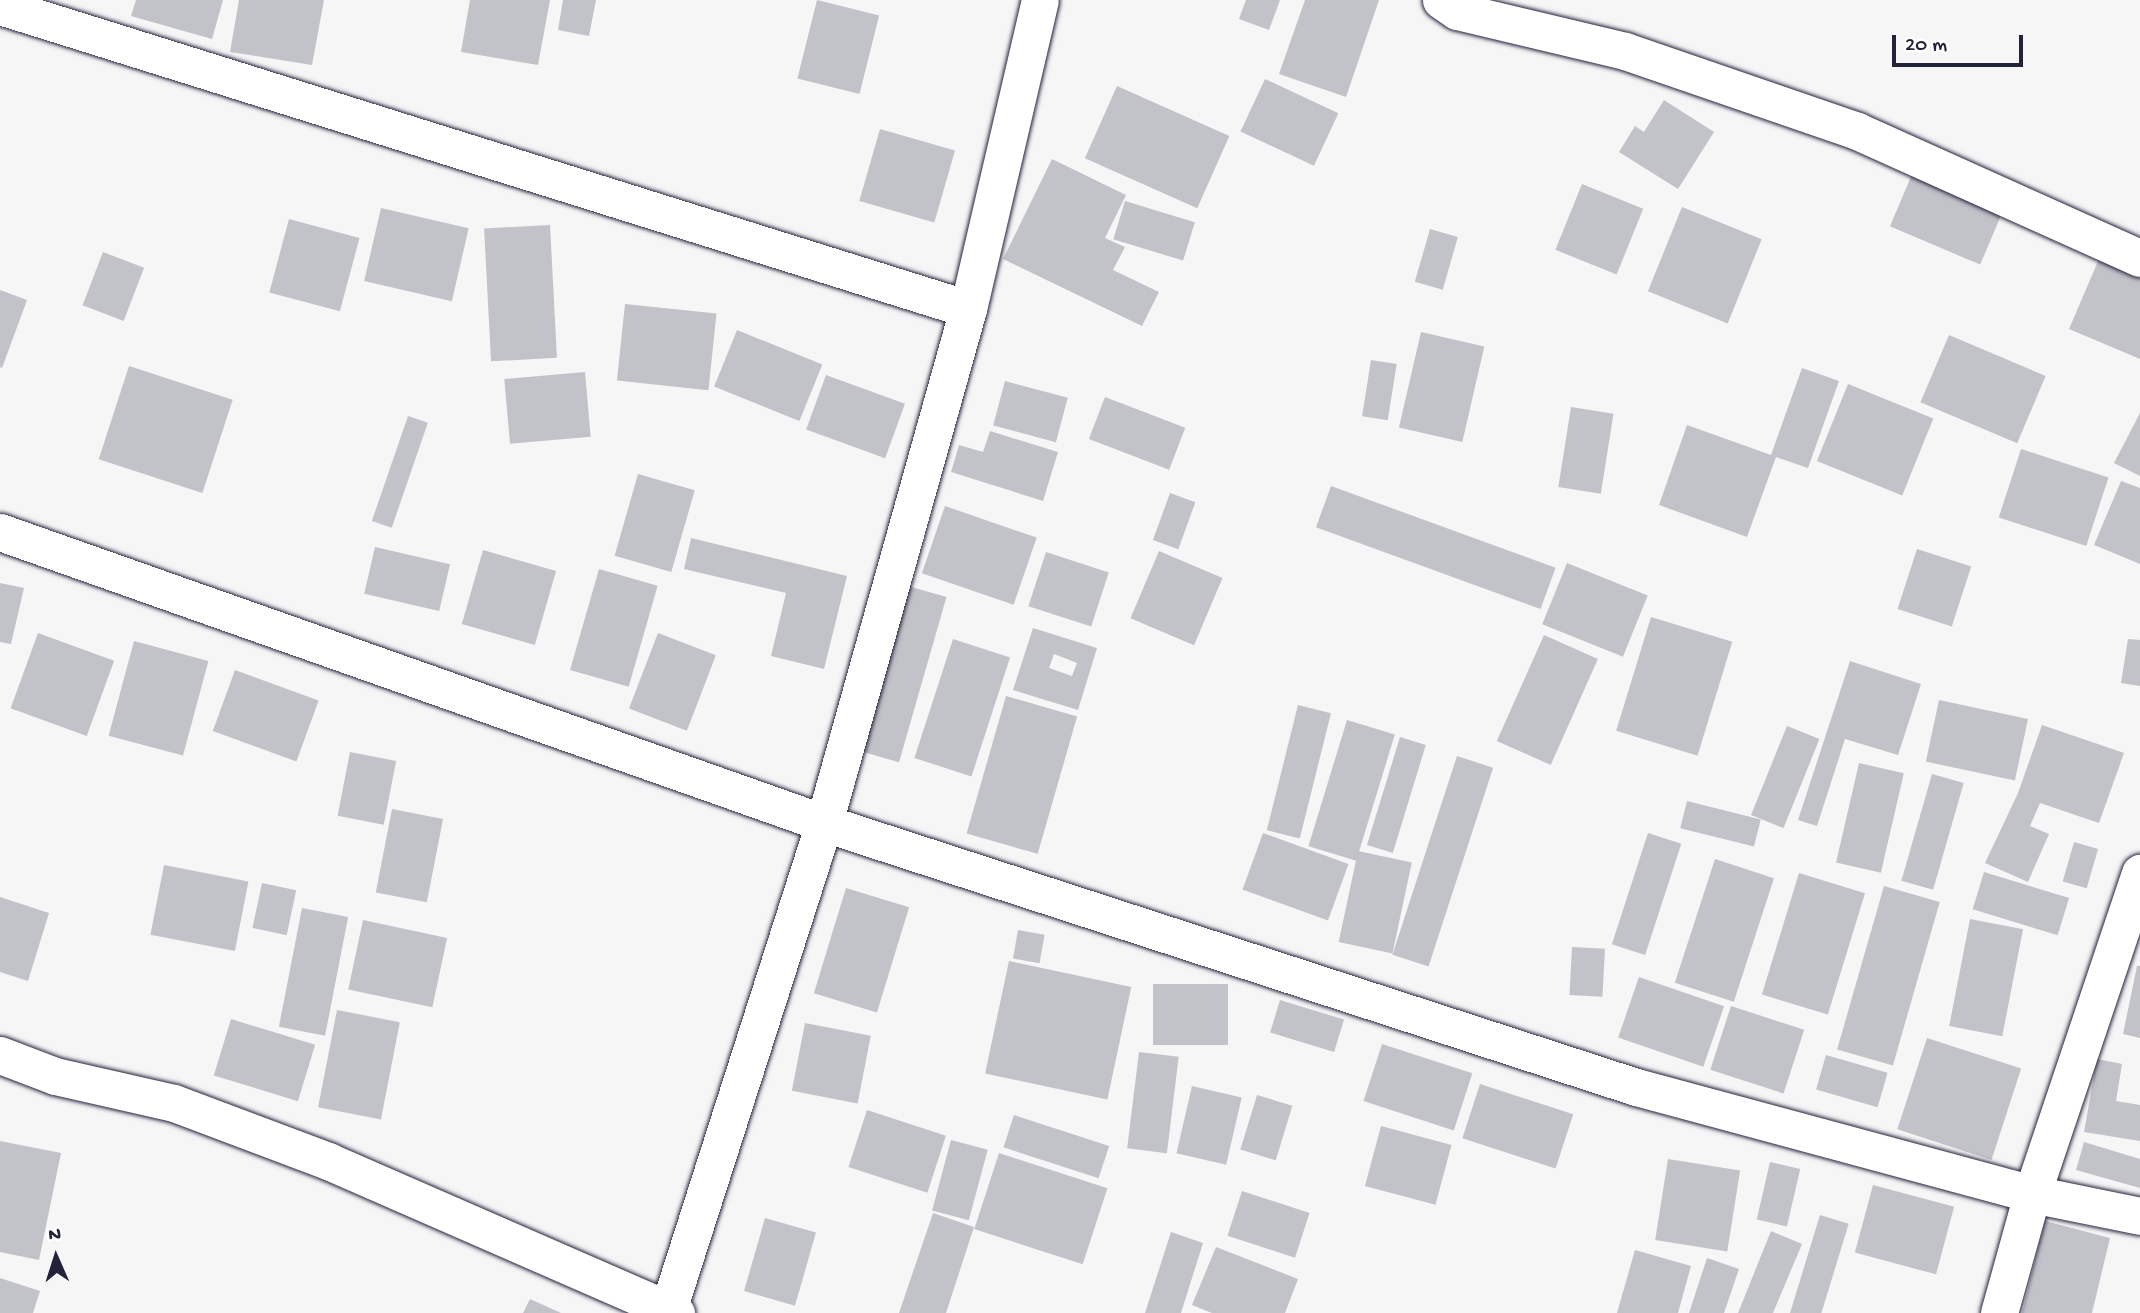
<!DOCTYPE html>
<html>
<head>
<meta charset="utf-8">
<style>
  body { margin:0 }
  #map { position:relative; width:2140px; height:1313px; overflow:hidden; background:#f6f6f7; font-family:"Gochi Hand",sans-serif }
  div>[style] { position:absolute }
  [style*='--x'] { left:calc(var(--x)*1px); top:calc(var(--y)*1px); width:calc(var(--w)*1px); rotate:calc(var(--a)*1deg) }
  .building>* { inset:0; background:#c2c2c9; transform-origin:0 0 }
  .roads { filter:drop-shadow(0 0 2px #22223b) drop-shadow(0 0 2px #22223b) }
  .street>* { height:37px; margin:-18.5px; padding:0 18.5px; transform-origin:18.5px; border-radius:18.5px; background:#fff }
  span { translate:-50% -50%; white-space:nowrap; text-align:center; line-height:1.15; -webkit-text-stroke:5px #fff; paint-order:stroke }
  .north { position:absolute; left:21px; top:1222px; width:70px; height:70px; -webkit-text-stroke:5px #fff; paint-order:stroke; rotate:357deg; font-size:19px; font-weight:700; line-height:28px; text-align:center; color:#22223b }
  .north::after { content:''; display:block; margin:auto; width:24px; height:32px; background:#22223b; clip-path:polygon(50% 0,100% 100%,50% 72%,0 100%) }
  .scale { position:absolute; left:1892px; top:35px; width:131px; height:32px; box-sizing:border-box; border:4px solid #22223b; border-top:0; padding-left:9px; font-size:21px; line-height:24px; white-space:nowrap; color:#22223b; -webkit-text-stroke:5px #fff; paint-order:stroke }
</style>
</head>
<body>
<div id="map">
  <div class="building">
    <div style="clip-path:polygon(136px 0,223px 0,212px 39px,131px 16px)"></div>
    <div style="clip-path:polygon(239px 0,324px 0,312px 65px,230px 52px)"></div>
    <div style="clip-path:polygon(470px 0,550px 0,538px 65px,461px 52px)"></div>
    <div style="clip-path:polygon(563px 0,596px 0,589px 36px,558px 30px)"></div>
    <div style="left:817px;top:0;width:64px;height:81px;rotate:14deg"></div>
    <div style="clip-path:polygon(1246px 0,1280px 0,1269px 30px,1239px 19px)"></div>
    <div style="clip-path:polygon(1305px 0,1379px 0,1346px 97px,1279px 74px)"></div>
    <div style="left:1265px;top:79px;width:81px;height:58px;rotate:25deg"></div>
    <div style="left:1117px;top:86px;width:123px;height:79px;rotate:24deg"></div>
    <div style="clip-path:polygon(1664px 100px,1714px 132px,1678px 189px,1619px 152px,1635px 126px,1644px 132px)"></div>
    <div style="left:880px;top:129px;width:78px;height:75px;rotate:16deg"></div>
    <div style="clip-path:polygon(1052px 159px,1126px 195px,1105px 238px,1125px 247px,1113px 270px,1159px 292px,1142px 326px,1003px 259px)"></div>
    <div style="left:1913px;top:172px;width:98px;height:59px;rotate:23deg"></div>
    <div style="left:1582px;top:184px;width:66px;height:71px;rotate:22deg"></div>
    <div style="left:1125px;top:201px;width:73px;height:40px;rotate:17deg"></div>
    <div style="left:1682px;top:207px;width:86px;height:91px;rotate:22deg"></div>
    <div style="left:381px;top:208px;width:90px;height:75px;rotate:13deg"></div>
    <div style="left:289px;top:219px;width:73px;height:76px;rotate:15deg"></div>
    <div style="left:550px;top:225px;width:133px;height:66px;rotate:87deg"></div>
    <div style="left:1430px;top:229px;width:29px;height:55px;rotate:16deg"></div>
    <div style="left:103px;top:252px;width:44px;height:57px;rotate:21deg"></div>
    <div style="clip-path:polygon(2099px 259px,2140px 276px,2140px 359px,2069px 329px)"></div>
    <div style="clip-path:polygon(0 290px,27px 300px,2px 368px,0 367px)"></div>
    <div style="left:625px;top:304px;width:92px;height:77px;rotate:6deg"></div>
    <div style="left:737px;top:330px;width:92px;height:61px;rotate:22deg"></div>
    <div style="left:1421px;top:332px;width:65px;height:98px;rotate:13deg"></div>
    <div style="left:1949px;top:335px;width:105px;height:73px;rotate:23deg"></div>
    <div style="left:1371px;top:360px;width:26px;height:57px;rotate:9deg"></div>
    <div style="left:129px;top:366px;width:109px;height:98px;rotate:18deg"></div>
    <div style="clip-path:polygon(1802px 368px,1839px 381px,1808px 468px,1776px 457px,1747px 537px,1659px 505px,1687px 425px,1771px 455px)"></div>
    <div style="left:585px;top:372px;width:65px;height:81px;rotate:85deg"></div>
    <div style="left:826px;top:375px;width:84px;height:58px;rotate:20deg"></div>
    <div style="left:1005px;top:381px;width:65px;height:46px;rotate:15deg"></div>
    <div style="left:1848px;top:384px;width:92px;height:83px;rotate:22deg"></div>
    <div style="left:1105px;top:397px;width:86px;height:45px;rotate:21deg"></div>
    <div style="left:1571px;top:407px;width:43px;height:81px;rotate:9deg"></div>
    <div style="clip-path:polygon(2140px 413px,2140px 476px,2114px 463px)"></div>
    <div style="left:408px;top:416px;width:21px;height:111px;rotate:19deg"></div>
    <div style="clip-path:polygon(990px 431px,1058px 452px,1043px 501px,951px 472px,959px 445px,983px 452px)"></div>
    <div style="left:2021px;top:449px;width:92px;height:72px;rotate:18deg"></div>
    <div style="left:638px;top:474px;width:59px;height:85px;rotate:16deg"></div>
    <div style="clip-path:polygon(2121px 481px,2140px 488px,2140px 564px,2094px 545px)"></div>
    <div style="left:1331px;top:486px;width:239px;height:44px;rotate:20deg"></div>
    <div style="left:1170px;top:493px;width:27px;height:50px;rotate:20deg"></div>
    <div style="left:945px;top:506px;width:97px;height:71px;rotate:19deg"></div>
    <div style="clip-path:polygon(691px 538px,847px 576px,824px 669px,771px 656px,786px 593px,684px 569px)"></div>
    <div style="left:375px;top:547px;width:77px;height:48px;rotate:13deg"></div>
    <div style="left:1917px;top:549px;width:57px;height:63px;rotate:18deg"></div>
    <div style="left:483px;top:550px;width:76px;height:77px;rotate:16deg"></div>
    <div style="left:1159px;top:551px;width:69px;height:73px;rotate:23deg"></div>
    <div style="left:1046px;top:552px;width:66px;height:57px;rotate:18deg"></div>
    <div style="left:1567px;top:563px;width:87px;height:66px;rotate:22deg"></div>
    <div style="left:599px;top:569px;width:61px;height:105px;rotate:16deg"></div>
    <div style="clip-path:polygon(0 583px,24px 588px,11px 644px,0 642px)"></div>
    <div style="left:908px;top:586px;width:40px;height:172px;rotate:16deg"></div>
    <div style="left:1651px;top:617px;width:85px;height:119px;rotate:17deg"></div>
    <div style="clip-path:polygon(evenodd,1033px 628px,1097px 648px,1078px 710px,1013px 690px,1033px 628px,1054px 654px,1077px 663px,1072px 676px,1049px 668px,1054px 654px)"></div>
    <div style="left:38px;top:633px;width:81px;height:80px;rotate:20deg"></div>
    <div style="left:658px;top:633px;width:62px;height:81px;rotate:21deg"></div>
    <div style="left:1544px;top:635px;width:59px;height:116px;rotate:24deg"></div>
    <div style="left:953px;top:639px;width:60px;height:125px;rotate:18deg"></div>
    <div style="clip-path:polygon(2128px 639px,2140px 640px,2140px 686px,2121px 683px)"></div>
    <div style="left:134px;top:641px;width:77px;height:98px;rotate:15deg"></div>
    <div style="clip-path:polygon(1850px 661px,1921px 684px,1898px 755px,1845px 739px,1817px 826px,1798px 820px)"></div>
    <div style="left:235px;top:670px;width:89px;height:65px;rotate:20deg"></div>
    <div style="left:1006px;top:696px;width:74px;height:143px;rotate:16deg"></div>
    <div style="left:1939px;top:700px;width:91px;height:63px;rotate:12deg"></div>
    <div style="left:1298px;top:705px;width:34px;height:129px;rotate:14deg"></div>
    <div style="left:1347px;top:720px;width:50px;height:132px;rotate:17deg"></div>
    <div style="clip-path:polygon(2042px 725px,2124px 753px,2099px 823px,2040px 803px,2030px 826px,2049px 834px,2028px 882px,1985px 863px,2018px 793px)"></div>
    <div style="left:1787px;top:726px;width:35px;height:96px;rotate:22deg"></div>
    <div style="left:1400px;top:737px;width:27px;height:113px;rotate:17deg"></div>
    <div style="left:350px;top:752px;width:47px;height:65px;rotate:11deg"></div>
    <div style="left:1457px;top:756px;width:38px;height:209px;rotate:18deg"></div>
    <div style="left:1859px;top:763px;width:46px;height:102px;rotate:13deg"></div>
    <div style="left:1932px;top:774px;width:33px;height:111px;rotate:16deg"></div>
    <div style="left:1687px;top:801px;width:76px;height:28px;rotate:14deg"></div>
    <div style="left:392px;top:809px;width:52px;height:85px;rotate:11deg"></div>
    <div style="left:1263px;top:833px;width:91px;height:60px;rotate:20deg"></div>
    <div style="left:1648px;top:833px;width:35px;height:117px;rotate:18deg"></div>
    <div style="left:2074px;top:842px;width:25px;height:41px;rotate:16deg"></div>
    <div style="left:1358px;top:851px;width:55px;height:93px;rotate:12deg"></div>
    <div style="left:1715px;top:859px;width:62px;height:130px;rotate:18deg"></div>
    <div style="left:164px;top:865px;width:86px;height:71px;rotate:11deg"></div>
    <div style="left:1984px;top:872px;width:89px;height:39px;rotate:17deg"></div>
    <div style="left:1799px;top:873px;width:69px;height:127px;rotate:17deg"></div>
    <div style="left:262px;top:883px;width:35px;height:46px;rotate:12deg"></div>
    <div style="left:1884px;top:886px;width:58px;height:170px;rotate:16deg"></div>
    <div style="left:846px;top:888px;width:66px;height:110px;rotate:17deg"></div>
    <div style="clip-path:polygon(0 897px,49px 913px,28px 981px,0 972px)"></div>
    <div style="left:302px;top:908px;width:47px;height:121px;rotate:11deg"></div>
    <div style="left:1970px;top:919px;width:54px;height:109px;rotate:11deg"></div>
    <div style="left:363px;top:920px;width:86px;height:71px;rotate:12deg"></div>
    <div style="left:1018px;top:930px;width:27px;height:29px;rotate:10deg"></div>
    <div style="left:1572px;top:947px;width:33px;height:48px;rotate:3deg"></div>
    <div style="left:1009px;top:961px;width:125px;height:115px;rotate:12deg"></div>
    <div style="clip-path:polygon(2137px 966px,2140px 966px,2140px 1038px,2123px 1034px)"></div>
    <div style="left:1639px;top:977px;width:90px;height:64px;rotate:19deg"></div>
    <div style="left:1153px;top:984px;width:75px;height:61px"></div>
    <div style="left:1280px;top:1000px;width:67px;height:34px;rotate:17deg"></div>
    <div style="left:1731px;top:1006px;width:77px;height:67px;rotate:18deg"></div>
    <div style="left:337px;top:1010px;width:64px;height:99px;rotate:11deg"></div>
    <div style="left:231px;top:1019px;width:88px;height:59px;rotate:17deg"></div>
    <div style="left:805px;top:1023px;width:67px;height:69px;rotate:11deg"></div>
    <div style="left:1927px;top:1038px;width:99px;height:96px;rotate:18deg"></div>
    <div style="left:1382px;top:1044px;width:95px;height:60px;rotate:18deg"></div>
    <div style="left:1139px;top:1052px;width:40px;height:97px;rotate:7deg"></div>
    <div style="left:1826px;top:1055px;width:64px;height:36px;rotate:16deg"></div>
    <div style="clip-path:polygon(2097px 1059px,2122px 1064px,2116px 1101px,2140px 1105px,2140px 1141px,2084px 1132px)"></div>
    <div style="left:1480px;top:1084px;width:98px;height:57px;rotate:18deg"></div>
    <div style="left:1192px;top:1086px;width:51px;height:69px;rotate:13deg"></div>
    <div style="left:1257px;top:1095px;width:37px;height:57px;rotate:17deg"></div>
    <div style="left:867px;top:1110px;width:83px;height:60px;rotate:18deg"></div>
    <div style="left:1014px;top:1115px;width:100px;height:34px;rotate:18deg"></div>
    <div style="left:1381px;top:1126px;width:73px;height:62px;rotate:15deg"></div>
    <div style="left:951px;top:1140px;width:38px;height:73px;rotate:15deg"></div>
    <div style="clip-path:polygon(0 1141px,61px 1153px,39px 1260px,0 1252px)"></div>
    <div style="clip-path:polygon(2084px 1142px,2140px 1159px,2140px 1188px,2076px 1170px)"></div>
    <div style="left:999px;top:1153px;width:114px;height:80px;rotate:18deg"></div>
    <div style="left:1668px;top:1159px;width:73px;height:82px;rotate:9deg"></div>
    <div style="left:1770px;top:1162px;width:31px;height:59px;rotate:13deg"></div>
    <div style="left:1873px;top:1185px;width:84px;height:70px;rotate:15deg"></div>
    <div style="left:1242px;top:1191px;width:71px;height:47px;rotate:18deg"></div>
    <div style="clip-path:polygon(933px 1213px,974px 1227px,946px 1313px,899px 1313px)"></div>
    <div style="left:1820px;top:1215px;width:30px;height:103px;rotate:17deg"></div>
    <div style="left:765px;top:1218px;width:53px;height:76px;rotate:16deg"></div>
    <div style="clip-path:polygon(2045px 1221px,2110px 1238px,2092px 1313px,2022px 1313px)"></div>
    <div style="clip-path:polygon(1771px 1231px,1802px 1244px,1773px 1313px,1738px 1313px)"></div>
    <div style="clip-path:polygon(1171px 1232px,1203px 1243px,1181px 1313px,1145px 1313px)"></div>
    <div style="clip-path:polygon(1216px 1247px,1298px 1279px,1285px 1313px,1212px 1313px,1192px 1305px)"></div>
    <div style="clip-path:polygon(1635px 1250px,1691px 1266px,1678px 1313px,1617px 1313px)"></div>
    <div style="clip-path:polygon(1707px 1258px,1739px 1269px,1724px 1313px,1689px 1313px)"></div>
    <div style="clip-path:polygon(0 1278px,40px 1291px,33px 1313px,0 1313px)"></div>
    <div style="clip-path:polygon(530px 1299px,561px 1313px,523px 1313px)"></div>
  </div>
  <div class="roads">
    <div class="street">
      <div style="--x:1441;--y:0;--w:19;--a:35"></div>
      <div style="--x:1457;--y:11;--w:173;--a:13.4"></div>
      <div style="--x:1625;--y:51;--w:245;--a:19"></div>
      <div style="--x:1857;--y:131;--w:310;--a:24.2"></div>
      <div style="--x:0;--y:6;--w:1014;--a:17.38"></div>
      <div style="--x:0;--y:532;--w:874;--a:19.45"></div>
      <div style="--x:824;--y:823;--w:854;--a:18.01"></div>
      <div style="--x:1636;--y:1087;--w:410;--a:15.1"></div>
      <div style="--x:2032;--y:1194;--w:110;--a:11.5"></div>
      <div style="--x:0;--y:1055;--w:59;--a:20.9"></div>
      <div style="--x:55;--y:1076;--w:122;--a:12.8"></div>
      <div style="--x:174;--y:1103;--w:165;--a:20.6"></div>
      <div style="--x:328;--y:1161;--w:380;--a:23.6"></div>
      <div style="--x:667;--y:1313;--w:515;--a:-72.23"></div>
      <div style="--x:824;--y:823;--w:534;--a:-74.35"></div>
      <div style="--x:968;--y:309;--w:317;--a:-76.9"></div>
      <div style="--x:1999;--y:1313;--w:123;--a:-74.5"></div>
      <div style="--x:2032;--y:1194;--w:339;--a:-71.4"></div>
    </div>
  </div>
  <div class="north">N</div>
  <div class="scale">20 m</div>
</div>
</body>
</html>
